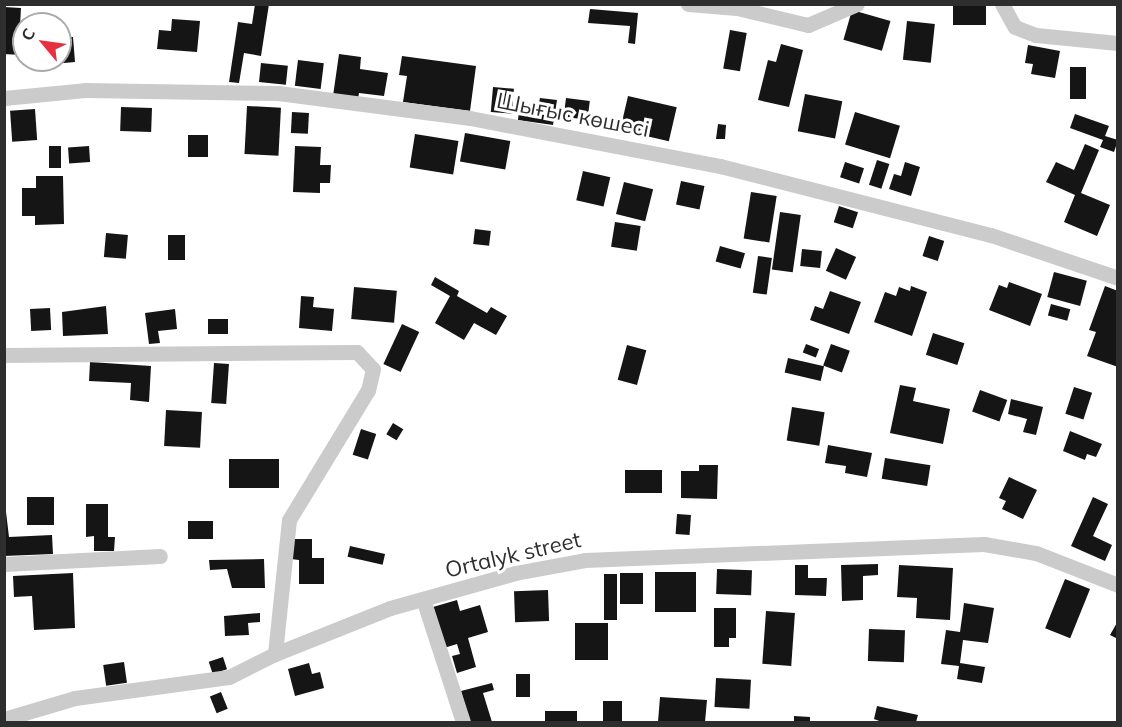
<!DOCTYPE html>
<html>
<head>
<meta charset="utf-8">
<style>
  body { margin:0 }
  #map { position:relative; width:1122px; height:727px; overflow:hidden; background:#fff; font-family:Mulish,sans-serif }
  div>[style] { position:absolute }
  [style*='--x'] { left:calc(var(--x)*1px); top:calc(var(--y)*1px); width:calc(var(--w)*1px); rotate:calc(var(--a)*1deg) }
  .building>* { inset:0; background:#151515; transform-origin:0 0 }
  .street>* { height:15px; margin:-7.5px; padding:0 7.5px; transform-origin:7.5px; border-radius:7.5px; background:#cbcbcb }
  span { translate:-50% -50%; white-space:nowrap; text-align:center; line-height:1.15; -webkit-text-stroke:6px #fff; paint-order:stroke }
  .street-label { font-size:22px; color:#2e2e2e }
  .frame { position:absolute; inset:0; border:6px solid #2e2e2e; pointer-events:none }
  .north { position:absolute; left:12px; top:12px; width:60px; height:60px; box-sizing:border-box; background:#fff; border:2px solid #ababab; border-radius:50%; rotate:299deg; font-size:16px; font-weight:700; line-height:24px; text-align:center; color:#2e2e2e }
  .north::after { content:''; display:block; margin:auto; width:21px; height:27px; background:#e63040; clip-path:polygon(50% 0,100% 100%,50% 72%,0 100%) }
</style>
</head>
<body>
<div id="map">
  <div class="building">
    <div style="clip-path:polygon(255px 4px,269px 4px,261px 56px,244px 53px,239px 83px,229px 82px,238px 22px,252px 24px)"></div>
    <div style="left:953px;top:4px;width:33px;height:21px"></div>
    <div style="left:4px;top:7px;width:17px;height:47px;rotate:3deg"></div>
    <div style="clip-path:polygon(590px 9px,638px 13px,635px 44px,628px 43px,630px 26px,588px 23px)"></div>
    <div style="left:852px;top:10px;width:40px;height:31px;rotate:16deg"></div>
    <div style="clip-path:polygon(172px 19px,200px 21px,197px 52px,157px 49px,159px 30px,171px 31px)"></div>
    <div style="left:907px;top:21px;width:28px;height:39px;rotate:6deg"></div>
    <div style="left:730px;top:30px;width:17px;height:39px;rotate:10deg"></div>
    <div style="clip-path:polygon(73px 37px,75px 62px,31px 66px,30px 60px,60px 60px,60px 38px)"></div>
    <div style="clip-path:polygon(781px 44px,803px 50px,789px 107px,758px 100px,768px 60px,776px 62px)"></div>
    <div style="clip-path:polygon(1028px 45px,1060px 51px,1055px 78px,1031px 74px,1033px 64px,1025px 63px)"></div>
    <div style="clip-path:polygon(339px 54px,361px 57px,360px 69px,388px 73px,384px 96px,359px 93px,358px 99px,333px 96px)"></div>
    <div style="clip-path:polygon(402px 56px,476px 66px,470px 111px,403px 102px,407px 76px,399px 75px)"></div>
    <div style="left:298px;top:60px;width:26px;height:26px;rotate:7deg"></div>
    <div style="left:261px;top:63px;width:27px;height:19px;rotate:6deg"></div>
    <div style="left:1070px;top:67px;width:16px;height:32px"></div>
    <div style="left:493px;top:87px;width:21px;height:25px;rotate:5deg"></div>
    <div style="left:805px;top:94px;width:38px;height:38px;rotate:11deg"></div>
    <div style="left:628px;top:96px;width:50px;height:35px;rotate:13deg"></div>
    <div style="clip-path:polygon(540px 98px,557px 100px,553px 125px,518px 120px,519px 110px,537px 113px)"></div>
    <div style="left:566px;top:98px;width:24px;height:19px;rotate:7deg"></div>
    <div style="left:247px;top:106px;width:34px;height:48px;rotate:3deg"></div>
    <div style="left:121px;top:107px;width:31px;height:24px;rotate:2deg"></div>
    <div style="left:35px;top:109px;width:31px;height:25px;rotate:86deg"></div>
    <div style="left:292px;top:112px;width:17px;height:21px;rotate:3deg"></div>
    <div style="left:855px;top:112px;width:47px;height:34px;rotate:17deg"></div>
    <div style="clip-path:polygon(1075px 114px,1109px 126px,1105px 136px,1118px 140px,1114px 152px,1100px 147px,1103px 140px,1070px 128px)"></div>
    <div style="clip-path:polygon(718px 124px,726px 125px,725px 139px,716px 139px)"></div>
    <div style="left:465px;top:133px;width:46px;height:29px;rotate:10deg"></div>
    <div style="left:415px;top:134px;width:44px;height:34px;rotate:9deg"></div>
    <div style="left:188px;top:135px;width:20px;height:22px"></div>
    <div style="clip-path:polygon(1085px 144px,1099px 150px,1081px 193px,1110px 205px,1097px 236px,1064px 222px,1075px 195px,1046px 182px,1056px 162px,1074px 170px)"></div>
    <div style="left:49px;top:146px;width:12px;height:22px"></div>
    <div style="left:89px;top:146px;width:16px;height:21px;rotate:86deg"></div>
    <div style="clip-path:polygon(295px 146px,321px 147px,320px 165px,331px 165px,330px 183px,320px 183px,320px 193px,293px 192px)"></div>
    <div style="left:877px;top:160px;width:13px;height:26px;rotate:18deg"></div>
    <div style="left:845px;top:162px;width:20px;height:16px;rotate:18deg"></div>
    <div style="clip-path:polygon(905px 162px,920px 167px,911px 196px,889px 189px,894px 174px,901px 176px)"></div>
    <div style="left:583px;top:171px;width:28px;height:30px;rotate:13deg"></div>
    <div style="clip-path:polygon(36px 176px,63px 176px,64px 224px,35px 225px,35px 216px,22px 216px,22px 188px,36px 188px)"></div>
    <div style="left:681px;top:181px;width:24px;height:24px;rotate:12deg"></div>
    <div style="left:624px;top:182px;width:30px;height:33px;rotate:14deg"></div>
    <div style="left:751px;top:192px;width:26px;height:47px;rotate:9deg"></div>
    <div style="left:839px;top:206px;width:20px;height:17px;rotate:18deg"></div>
    <div style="left:780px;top:212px;width:21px;height:58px;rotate:8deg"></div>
    <div style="left:615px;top:222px;width:26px;height:25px;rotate:9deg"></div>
    <div style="left:475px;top:229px;width:16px;height:15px;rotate:7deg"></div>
    <div style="left:106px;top:233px;width:22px;height:24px;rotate:5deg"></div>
    <div style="left:168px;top:235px;width:17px;height:25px"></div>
    <div style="left:929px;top:236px;width:16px;height:21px;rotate:18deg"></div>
    <div style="left:720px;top:246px;width:26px;height:16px;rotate:16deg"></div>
    <div style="left:836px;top:248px;width:22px;height:25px;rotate:24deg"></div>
    <div style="left:802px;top:249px;width:20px;height:17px;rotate:6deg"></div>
    <div style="left:758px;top:256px;width:14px;height:37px;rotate:8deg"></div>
    <div style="left:1054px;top:272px;width:34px;height:26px;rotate:15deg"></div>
    <div style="clip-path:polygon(435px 277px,459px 291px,457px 296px,487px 313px,491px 307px,507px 316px,496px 335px,474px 323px,464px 340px,435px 323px,450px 296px,431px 285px)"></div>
    <div style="clip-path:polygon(1009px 282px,1042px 294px,1030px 326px,989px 310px,999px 285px,1007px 288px)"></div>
    <div style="clip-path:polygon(911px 286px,927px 292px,912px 336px,874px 322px,885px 292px,896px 296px,899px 287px,910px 291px)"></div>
    <div style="clip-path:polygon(1105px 286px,1118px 291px,1118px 367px,1087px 356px,1096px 332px,1089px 330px)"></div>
    <div style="left:354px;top:287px;width:43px;height:32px;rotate:5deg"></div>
    <div style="clip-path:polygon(830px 291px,861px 302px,849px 334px,810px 320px,815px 306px,823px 309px)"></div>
    <div style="clip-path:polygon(301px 296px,314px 297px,313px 307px,334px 309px,332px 331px,299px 328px)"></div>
    <div style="left:1051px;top:304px;width:20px;height:12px;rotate:15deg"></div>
    <div style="clip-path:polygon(106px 306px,108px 334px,63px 336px,62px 312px)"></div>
    <div style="left:50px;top:308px;width:22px;height:20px;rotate:87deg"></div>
    <div style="clip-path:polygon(175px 309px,177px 329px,158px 331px,160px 343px,149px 344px,145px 313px)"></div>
    <div style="left:208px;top:319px;width:20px;height:15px"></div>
    <div style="left:402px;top:324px;width:19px;height:44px;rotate:25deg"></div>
    <div style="left:933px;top:333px;width:33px;height:23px;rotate:18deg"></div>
    <div style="left:806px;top:344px;width:14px;height:9px;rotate:21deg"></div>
    <div style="left:831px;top:344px;width:20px;height:23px;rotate:20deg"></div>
    <div style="left:627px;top:345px;width:20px;height:36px;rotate:15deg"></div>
    <div style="left:788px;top:358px;width:37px;height:15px;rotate:13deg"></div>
    <div style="clip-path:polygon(90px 362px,151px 366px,149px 402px,130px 400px,131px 383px,89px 381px)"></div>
    <div style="left:214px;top:363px;width:15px;height:40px;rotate:4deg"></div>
    <div style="clip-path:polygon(900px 385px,916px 388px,913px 401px,950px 409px,943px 444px,890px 433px)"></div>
    <div style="left:1074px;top:387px;width:19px;height:28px;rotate:18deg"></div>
    <div style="left:980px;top:390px;width:29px;height:23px;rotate:20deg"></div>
    <div style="clip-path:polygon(1011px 399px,1043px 407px,1036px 435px,1023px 432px,1027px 419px,1008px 414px)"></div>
    <div style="left:792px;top:407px;width:33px;height:34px;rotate:9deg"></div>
    <div style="left:166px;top:410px;width:36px;height:36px;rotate:3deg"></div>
    <div style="left:393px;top:423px;width:12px;height:13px;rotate:31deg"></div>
    <div style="left:361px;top:429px;width:16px;height:27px;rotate:18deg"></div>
    <div style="clip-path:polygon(1070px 431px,1102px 444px,1096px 457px,1087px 454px,1085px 460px,1063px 451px)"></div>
    <div style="clip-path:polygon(828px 445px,872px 453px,867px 477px,845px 473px,846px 466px,825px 463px)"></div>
    <div style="left:885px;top:458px;width:46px;height:21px;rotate:9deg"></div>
    <div style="left:229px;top:459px;width:50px;height:29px"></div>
    <div style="clip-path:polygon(699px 465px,718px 465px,717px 499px,681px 498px,681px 471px,699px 471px)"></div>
    <div style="left:625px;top:470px;width:37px;height:23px"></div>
    <div style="clip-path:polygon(1009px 477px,1037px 490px,1023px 519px,1002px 509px,1006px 501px,999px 498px)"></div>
    <div style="clip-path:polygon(4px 495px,9px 537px,52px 535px,53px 554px,4px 556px)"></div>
    <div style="left:54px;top:497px;width:28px;height:27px;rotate:90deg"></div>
    <div style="clip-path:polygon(1093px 497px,1108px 504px,1093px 536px,1112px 545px,1105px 561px,1071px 546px)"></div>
    <div style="clip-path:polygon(86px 504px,108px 504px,108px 537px,115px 537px,114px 551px,94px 551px,94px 536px,86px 537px)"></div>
    <div style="left:677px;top:514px;width:14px;height:20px;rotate:4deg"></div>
    <div style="left:188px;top:521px;width:25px;height:18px"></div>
    <div style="clip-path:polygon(291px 539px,312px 539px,312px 558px,324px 558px,324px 584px,299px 584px,299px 560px,291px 559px)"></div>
    <div style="left:350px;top:546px;width:36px;height:11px;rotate:13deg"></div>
    <div style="clip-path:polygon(264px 559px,265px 588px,232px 588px,227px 569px,210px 570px,209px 560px)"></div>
    <div style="clip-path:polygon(878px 564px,878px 575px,863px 576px,863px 600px,842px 601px,841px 565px)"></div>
    <div style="clip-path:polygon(795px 565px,808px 565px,808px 578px,827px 578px,826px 596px,795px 595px)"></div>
    <div style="clip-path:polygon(899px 565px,953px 568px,950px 620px,916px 618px,917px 598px,897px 597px)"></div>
    <div style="left:717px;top:569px;width:35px;height:25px;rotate:2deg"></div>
    <div style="left:696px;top:572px;width:40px;height:41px;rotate:90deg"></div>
    <div style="clip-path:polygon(73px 573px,75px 628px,34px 630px,32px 596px,14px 597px,13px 576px)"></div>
    <div style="left:620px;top:573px;width:23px;height:31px"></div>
    <div style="left:604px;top:574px;width:13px;height:46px"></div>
    <div style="left:1065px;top:579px;width:27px;height:53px;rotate:22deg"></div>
    <div style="left:548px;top:590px;width:31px;height:34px;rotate:88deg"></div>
    <div style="clip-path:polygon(457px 600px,460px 611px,480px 605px,488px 632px,468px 638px,476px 667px,457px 673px,452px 656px,460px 654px,457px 644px,444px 648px,433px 607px)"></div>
    <div style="clip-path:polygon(964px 603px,994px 608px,988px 643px,963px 640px,960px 663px,985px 667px,982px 683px,957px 679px,959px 666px,941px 664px,946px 630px,960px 632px)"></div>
    <div style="clip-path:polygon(714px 608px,736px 608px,736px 638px,729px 638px,729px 647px,714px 647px)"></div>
    <div style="left:766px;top:611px;width:29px;height:53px;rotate:4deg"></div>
    <div style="clip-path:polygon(260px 613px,260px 622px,248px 623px,249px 635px,225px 636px,224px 616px)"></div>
    <div style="clip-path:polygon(1118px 621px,1118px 639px,1110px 635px)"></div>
    <div style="left:608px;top:623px;width:37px;height:33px;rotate:90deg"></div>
    <div style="left:869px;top:629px;width:36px;height:32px;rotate:2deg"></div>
    <div style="left:223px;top:657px;width:13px;height:15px;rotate:72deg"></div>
    <div style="left:124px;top:662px;width:21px;height:21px;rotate:82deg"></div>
    <div style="clip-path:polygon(309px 663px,312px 674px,320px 672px,324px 688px,295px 696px,288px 669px)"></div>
    <div style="left:516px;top:674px;width:14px;height:23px"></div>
    <div style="left:716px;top:678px;width:35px;height:29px;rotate:3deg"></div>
    <div style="clip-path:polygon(492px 683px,494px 690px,483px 693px,492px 722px,470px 722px,461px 691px)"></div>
    <div style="left:221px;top:692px;width:18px;height:12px;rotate:68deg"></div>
    <div style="clip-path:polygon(660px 697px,707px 700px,705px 722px,658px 722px)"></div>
    <div style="left:622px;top:701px;width:21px;height:19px;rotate:90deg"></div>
    <div style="clip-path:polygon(877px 706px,918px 715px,916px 722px,882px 722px,874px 719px)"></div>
    <div style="left:545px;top:711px;width:32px;height:11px"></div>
    <div style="clip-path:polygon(794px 716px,810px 717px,810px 722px,794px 722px)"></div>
  </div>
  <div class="street">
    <div style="--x:688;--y:4;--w:49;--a:4.7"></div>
    <div style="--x:737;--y:8;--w:73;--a:13.5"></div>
    <div style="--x:808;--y:25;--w:53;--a:-23.2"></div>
    <div style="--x:1002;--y:4;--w:26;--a:61"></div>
    <div style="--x:1015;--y:27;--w:22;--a:21"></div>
    <div style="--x:1036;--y:35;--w:82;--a:5.6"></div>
    <div style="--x:4;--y:98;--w:81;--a:-5.6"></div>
    <div style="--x:85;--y:90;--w:193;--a:0.9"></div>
    <div style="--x:278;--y:93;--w:194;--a:7.4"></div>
    <div style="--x:470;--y:118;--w:255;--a:10.9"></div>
    <div style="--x:720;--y:166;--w:280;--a:14.3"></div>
    <div style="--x:991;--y:235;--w:134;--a:18.7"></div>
    <div style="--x:4;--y:355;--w:353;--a:-0.5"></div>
    <div style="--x:357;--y:352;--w:23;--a:47"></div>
    <div style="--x:373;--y:369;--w:22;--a:103"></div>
    <div style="--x:368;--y:390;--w:152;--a:121.3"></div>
    <div style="--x:289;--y:520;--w:135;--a:96"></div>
    <div style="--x:4;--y:564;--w:156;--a:-2.9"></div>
    <div style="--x:423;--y:599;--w:129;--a:72"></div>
    <div style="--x:4;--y:719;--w:74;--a:-16.5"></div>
    <div style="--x:75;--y:698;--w:155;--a:-7.8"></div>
    <div style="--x:229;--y:677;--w:51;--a:-26.6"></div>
    <div style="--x:275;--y:654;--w:124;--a:-21.8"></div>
    <div style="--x:390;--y:608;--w:130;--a:-15.6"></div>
    <div style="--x:515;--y:573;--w:71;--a:-10.5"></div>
    <div style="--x:585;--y:560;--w:399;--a:-2.3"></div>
    <div style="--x:984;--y:544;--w:53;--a:9.8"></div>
    <div style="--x:1036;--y:553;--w:88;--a:21.3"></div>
  </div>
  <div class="street-label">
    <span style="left:573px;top:115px;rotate:11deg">Шығыс көшесі</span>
    <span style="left:513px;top:555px;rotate:-13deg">Ortalyk street</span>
  </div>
  <div class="frame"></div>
  <div class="north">С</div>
</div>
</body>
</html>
